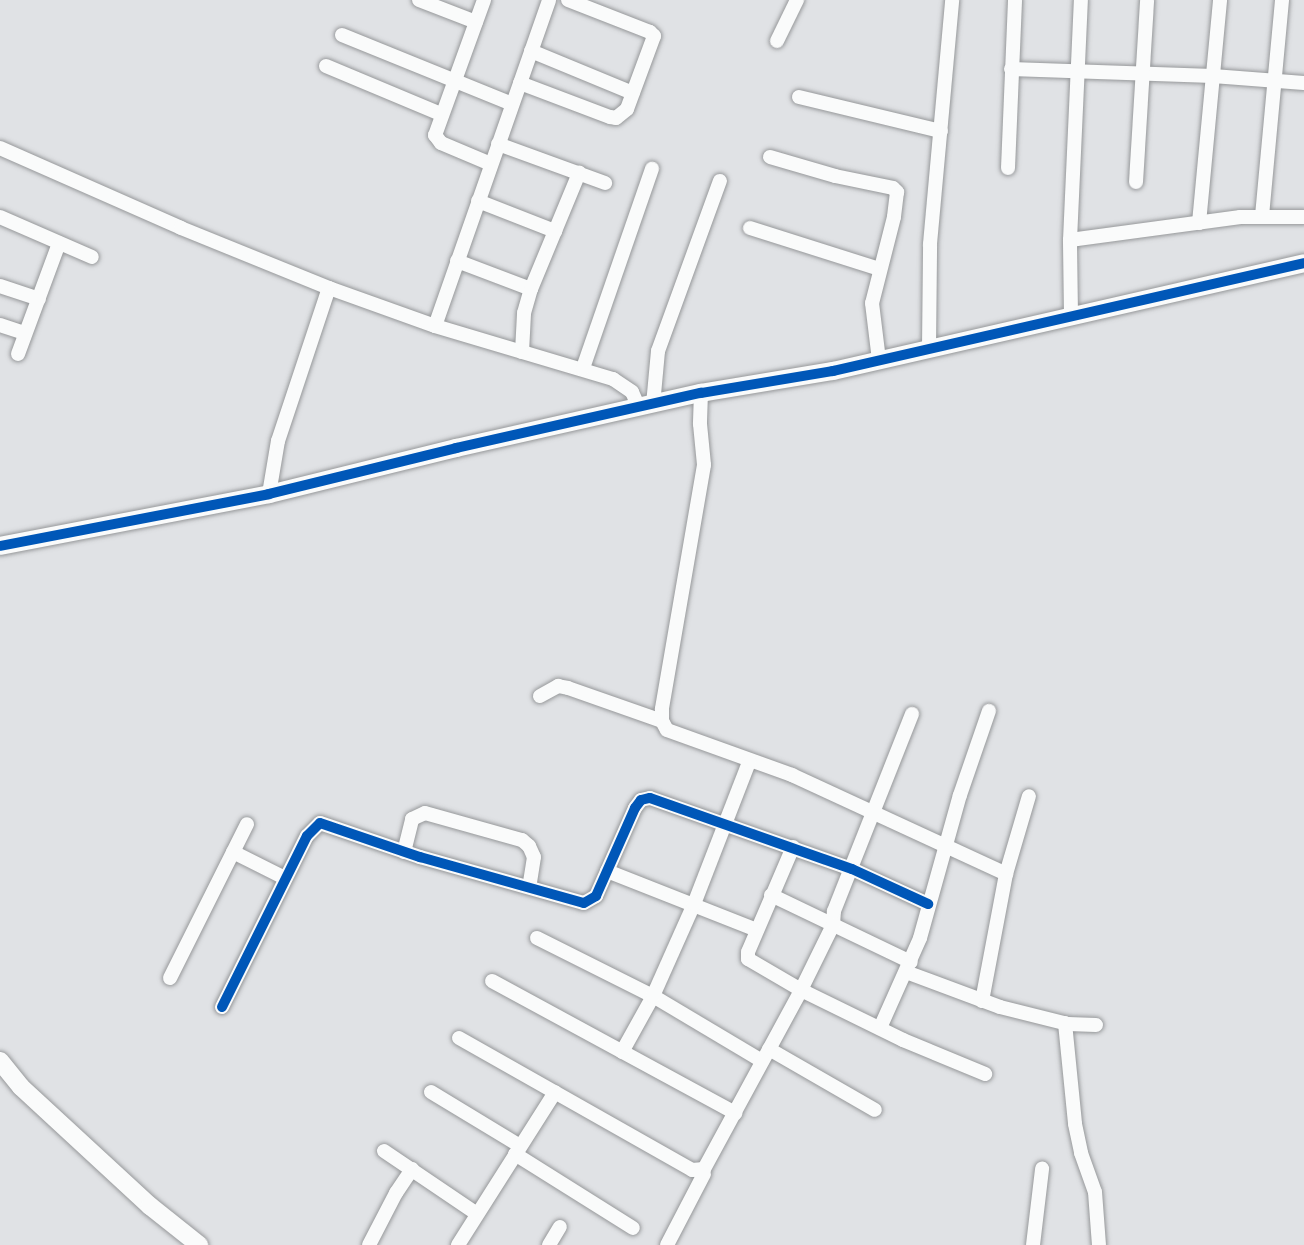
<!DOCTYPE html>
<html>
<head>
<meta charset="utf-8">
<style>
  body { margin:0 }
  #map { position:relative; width:1304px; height:1245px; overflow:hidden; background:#e0e2e5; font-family:"PT Sans Narrow",sans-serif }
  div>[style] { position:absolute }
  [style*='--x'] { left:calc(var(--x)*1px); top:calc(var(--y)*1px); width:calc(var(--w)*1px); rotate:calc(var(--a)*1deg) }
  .roads { filter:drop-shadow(0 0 2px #96989a) drop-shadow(0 0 2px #96989a) }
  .minor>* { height:14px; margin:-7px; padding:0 7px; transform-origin:7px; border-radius:7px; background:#fafbfb }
  .tertiary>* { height:18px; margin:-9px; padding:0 9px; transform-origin:9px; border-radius:9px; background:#fafbfb }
  .cycleway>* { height:10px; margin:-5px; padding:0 5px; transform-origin:5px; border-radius:5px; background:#0057b8 }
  span { translate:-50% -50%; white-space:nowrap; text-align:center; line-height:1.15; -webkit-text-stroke:5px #dde2e8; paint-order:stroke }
</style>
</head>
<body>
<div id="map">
  <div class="roads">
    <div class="minor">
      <div style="--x:419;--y:0;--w:61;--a:21.1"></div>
      <div style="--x:484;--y:0;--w:144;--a:109.9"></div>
      <div style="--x:435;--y:135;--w:10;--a:53"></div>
      <div style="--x:441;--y:143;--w:54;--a:22.8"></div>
      <div style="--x:342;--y:35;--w:183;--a:22.1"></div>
      <div style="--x:777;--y:41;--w:46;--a:-64"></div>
      <div style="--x:531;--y:51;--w:110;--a:22.4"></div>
      <div style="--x:326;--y:66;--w:125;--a:22.7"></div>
      <div style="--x:1011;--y:69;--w:202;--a:2"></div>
      <div style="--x:1213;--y:76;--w:91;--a:4.4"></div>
      <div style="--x:520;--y:83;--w:96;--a:20.7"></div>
      <div style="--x:610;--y:117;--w:6;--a:9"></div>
      <div style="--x:616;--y:118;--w:14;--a:-39"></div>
      <div style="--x:627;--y:109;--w:78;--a:-69.7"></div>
      <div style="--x:654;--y:36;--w:6;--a:-135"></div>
      <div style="--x:650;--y:32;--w:88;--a:-158.7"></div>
      <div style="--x:799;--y:97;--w:146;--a:13.5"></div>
      <div style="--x:498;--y:144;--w:114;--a:20"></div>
      <div style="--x:0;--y:148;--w:198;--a:23.8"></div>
      <div style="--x:181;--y:228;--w:160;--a:22.1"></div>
      <div style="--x:329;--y:288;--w:113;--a:19.7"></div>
      <div style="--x:435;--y:326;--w:186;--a:16.6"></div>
      <div style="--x:613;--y:379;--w:23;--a:34"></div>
      <div style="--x:632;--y:392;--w:17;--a:66"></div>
      <div style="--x:770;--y:157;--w:68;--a:16.3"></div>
      <div style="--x:835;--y:176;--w:59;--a:11.7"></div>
      <div style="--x:893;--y:188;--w:6;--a:45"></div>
      <div style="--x:897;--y:192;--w:25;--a:97"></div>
      <div style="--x:894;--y:217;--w:89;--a:104.3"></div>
      <div style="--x:872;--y:303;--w:57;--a:83"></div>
      <div style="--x:1008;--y:168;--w:168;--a:-87.6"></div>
      <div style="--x:1136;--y:182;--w:182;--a:-86.5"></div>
      <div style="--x:478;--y:201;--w:83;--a:21.3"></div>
      <div style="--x:1262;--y:216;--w:217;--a:-84.7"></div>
      <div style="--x:0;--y:217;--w:100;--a:23.5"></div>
      <div style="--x:1199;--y:223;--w:224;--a:-84.6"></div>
      <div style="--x:750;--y:228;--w:135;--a:17.6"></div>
      <div style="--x:1070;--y:240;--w:172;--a:-7.7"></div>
      <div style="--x:1240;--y:217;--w:64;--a:0"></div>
      <div style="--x:457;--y:261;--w:79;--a:20.7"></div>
      <div style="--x:0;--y:286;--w:41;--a:18.4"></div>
      <div style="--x:1071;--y:315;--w:75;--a:-90.8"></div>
      <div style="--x:1070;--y:240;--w:240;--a:-87.4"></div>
      <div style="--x:0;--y:325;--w:26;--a:18"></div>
      <div style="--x:435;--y:326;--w:345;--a:-70.7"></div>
      <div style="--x:929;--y:348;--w:104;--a:-89.4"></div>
      <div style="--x:930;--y:244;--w:245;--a:-84.8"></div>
      <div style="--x:522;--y:352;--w:39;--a:-87"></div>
      <div style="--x:524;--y:313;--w:25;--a:-74"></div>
      <div style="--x:531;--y:289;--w:126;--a:-67.5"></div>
      <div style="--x:18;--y:354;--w:118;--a:-69.7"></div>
      <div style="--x:583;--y:368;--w:211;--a:-70.9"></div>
      <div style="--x:701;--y:393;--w:31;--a:92"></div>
      <div style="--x:700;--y:424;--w:41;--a:84.4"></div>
      <div style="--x:704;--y:465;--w:248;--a:99.8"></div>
      <div style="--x:662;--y:709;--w:12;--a:90"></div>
      <div style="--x:662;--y:721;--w:10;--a:61"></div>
      <div style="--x:667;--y:730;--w:133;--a:19.8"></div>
      <div style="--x:792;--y:775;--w:236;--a:24.8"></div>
      <div style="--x:653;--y:405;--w:54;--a:-84.7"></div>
      <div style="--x:658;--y:351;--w:181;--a:-70"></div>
      <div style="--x:269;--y:494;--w:54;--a:-80.4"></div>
      <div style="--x:278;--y:441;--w:161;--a:-71.6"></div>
      <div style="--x:540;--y:696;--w:21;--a:-29"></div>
      <div style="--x:558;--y:686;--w:10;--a:11"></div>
      <div style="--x:568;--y:688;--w:100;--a:19.3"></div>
      <div style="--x:793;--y:847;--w:114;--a:113.2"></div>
      <div style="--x:748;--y:952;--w:7;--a:90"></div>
      <div style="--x:748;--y:959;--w:61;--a:30.3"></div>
      <div style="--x:801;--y:990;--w:114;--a:26.1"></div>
      <div style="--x:903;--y:1040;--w:89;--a:22.5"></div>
      <div style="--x:233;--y:852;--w:58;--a:26.6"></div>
      <div style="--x:404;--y:852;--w:34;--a:-76"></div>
      <div style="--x:412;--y:819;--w:14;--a:-25"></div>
      <div style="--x:425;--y:813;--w:101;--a:15.6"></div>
      <div style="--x:522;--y:840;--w:9;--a:41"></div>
      <div style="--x:529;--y:846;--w:12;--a:66"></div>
      <div style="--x:534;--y:857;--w:30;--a:99"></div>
      <div style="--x:607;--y:871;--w:161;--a:21.5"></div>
      <div style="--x:771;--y:895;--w:155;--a:25.6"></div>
      <div style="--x:537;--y:938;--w:130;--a:26.6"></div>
      <div style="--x:653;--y:996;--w:127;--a:30.8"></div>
      <div style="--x:906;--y:972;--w:100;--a:20.4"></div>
      <div style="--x:1000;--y:1007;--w:70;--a:14"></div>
      <div style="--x:1068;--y:1024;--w:28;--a:2"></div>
      <div style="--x:170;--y:978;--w:172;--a:-63.4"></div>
      <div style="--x:492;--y:981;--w:277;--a:28.5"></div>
      <div style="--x:982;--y:1001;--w:129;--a:-79.3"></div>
      <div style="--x:1006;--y:874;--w:81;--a:-73.6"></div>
      <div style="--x:222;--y:1007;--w:191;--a:-63.6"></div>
      <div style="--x:307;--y:836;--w:18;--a:-45"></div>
      <div style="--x:320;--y:823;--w:106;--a:18.8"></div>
      <div style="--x:420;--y:857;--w:170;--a:15.7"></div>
      <div style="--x:584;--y:903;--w:14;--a:-30"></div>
      <div style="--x:596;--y:896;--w:96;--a:-66.1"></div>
      <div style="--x:635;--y:808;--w:10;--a:-53"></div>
      <div style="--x:641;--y:800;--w:9;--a:-13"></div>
      <div style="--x:650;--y:798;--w:214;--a:19.4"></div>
      <div style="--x:852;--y:869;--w:84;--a:24.7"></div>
      <div style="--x:1065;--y:1023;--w:101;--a:84.3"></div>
      <div style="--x:1075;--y:1124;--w:30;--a:78"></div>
      <div style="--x:1081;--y:1153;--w:41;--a:70.3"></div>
      <div style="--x:1095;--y:1192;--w:53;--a:85.7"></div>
      <div style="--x:880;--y:1028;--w:98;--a:-66"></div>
      <div style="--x:920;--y:938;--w:148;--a:-74.4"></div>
      <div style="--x:960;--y:795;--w:89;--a:-71"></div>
      <div style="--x:459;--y:1038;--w:268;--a:29.5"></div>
      <div style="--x:692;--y:1170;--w:12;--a:-5"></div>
      <div style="--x:704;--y:1169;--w:204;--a:-61.5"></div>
      <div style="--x:801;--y:990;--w:72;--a:-63.8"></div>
      <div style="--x:833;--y:925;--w:14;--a:-86"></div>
      <div style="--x:834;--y:911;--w:212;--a:-68.4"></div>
      <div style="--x:769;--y:1049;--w:122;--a:29.9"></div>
      <div style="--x:622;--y:1052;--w:64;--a:-61"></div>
      <div style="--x:653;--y:996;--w:101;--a:-66"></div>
      <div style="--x:694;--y:904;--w:152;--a:-68.8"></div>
      <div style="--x:431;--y:1092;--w:104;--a:31.2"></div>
      <div style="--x:384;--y:1151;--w:112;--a:34.1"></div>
      <div style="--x:515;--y:1154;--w:139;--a:32.1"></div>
      <div style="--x:369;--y:1245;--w:59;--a:-62.6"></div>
      <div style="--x:396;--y:1193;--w:29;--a:-56"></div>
      <div style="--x:458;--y:1245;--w:181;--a:-57.6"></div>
      <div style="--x:549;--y:1245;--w:21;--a:-59"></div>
      <div style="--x:667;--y:1245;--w:80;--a:-62.5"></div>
      <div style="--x:1033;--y:1245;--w:77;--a:-83.2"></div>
    </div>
    <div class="tertiary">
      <div style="--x:0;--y:546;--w:274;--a:-10.9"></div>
      <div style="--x:269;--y:494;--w:193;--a:-13.8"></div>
      <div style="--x:456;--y:448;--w:251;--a:-12.7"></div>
      <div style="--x:701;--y:393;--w:134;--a:-9.5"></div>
      <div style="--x:833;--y:371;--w:483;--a:-12.9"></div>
      <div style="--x:0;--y:1061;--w:33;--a:51"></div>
      <div style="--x:21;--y:1087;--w:176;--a:42.7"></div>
      <div style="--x:150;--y:1206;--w:63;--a:38.5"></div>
    </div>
  </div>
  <div class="cycleway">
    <div style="--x:0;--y:546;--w:274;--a:-10.9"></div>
    <div style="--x:269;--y:494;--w:193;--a:-13.8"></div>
    <div style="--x:456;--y:448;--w:251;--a:-12.7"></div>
    <div style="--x:701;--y:393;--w:134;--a:-9.5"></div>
    <div style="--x:833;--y:371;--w:483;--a:-12.9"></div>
    <div style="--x:222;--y:1007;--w:191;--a:-63.6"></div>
    <div style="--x:307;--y:836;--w:18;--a:-45"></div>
    <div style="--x:320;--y:823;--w:106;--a:18.8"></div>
    <div style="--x:420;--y:857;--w:170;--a:15.7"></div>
    <div style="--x:584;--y:903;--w:14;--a:-30"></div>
    <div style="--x:596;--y:896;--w:96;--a:-66.1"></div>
    <div style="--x:635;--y:808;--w:10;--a:-53"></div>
    <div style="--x:641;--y:800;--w:9;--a:-13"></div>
    <div style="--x:650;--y:798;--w:214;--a:19.4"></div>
    <div style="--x:852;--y:869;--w:84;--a:24.7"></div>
  </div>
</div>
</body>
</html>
